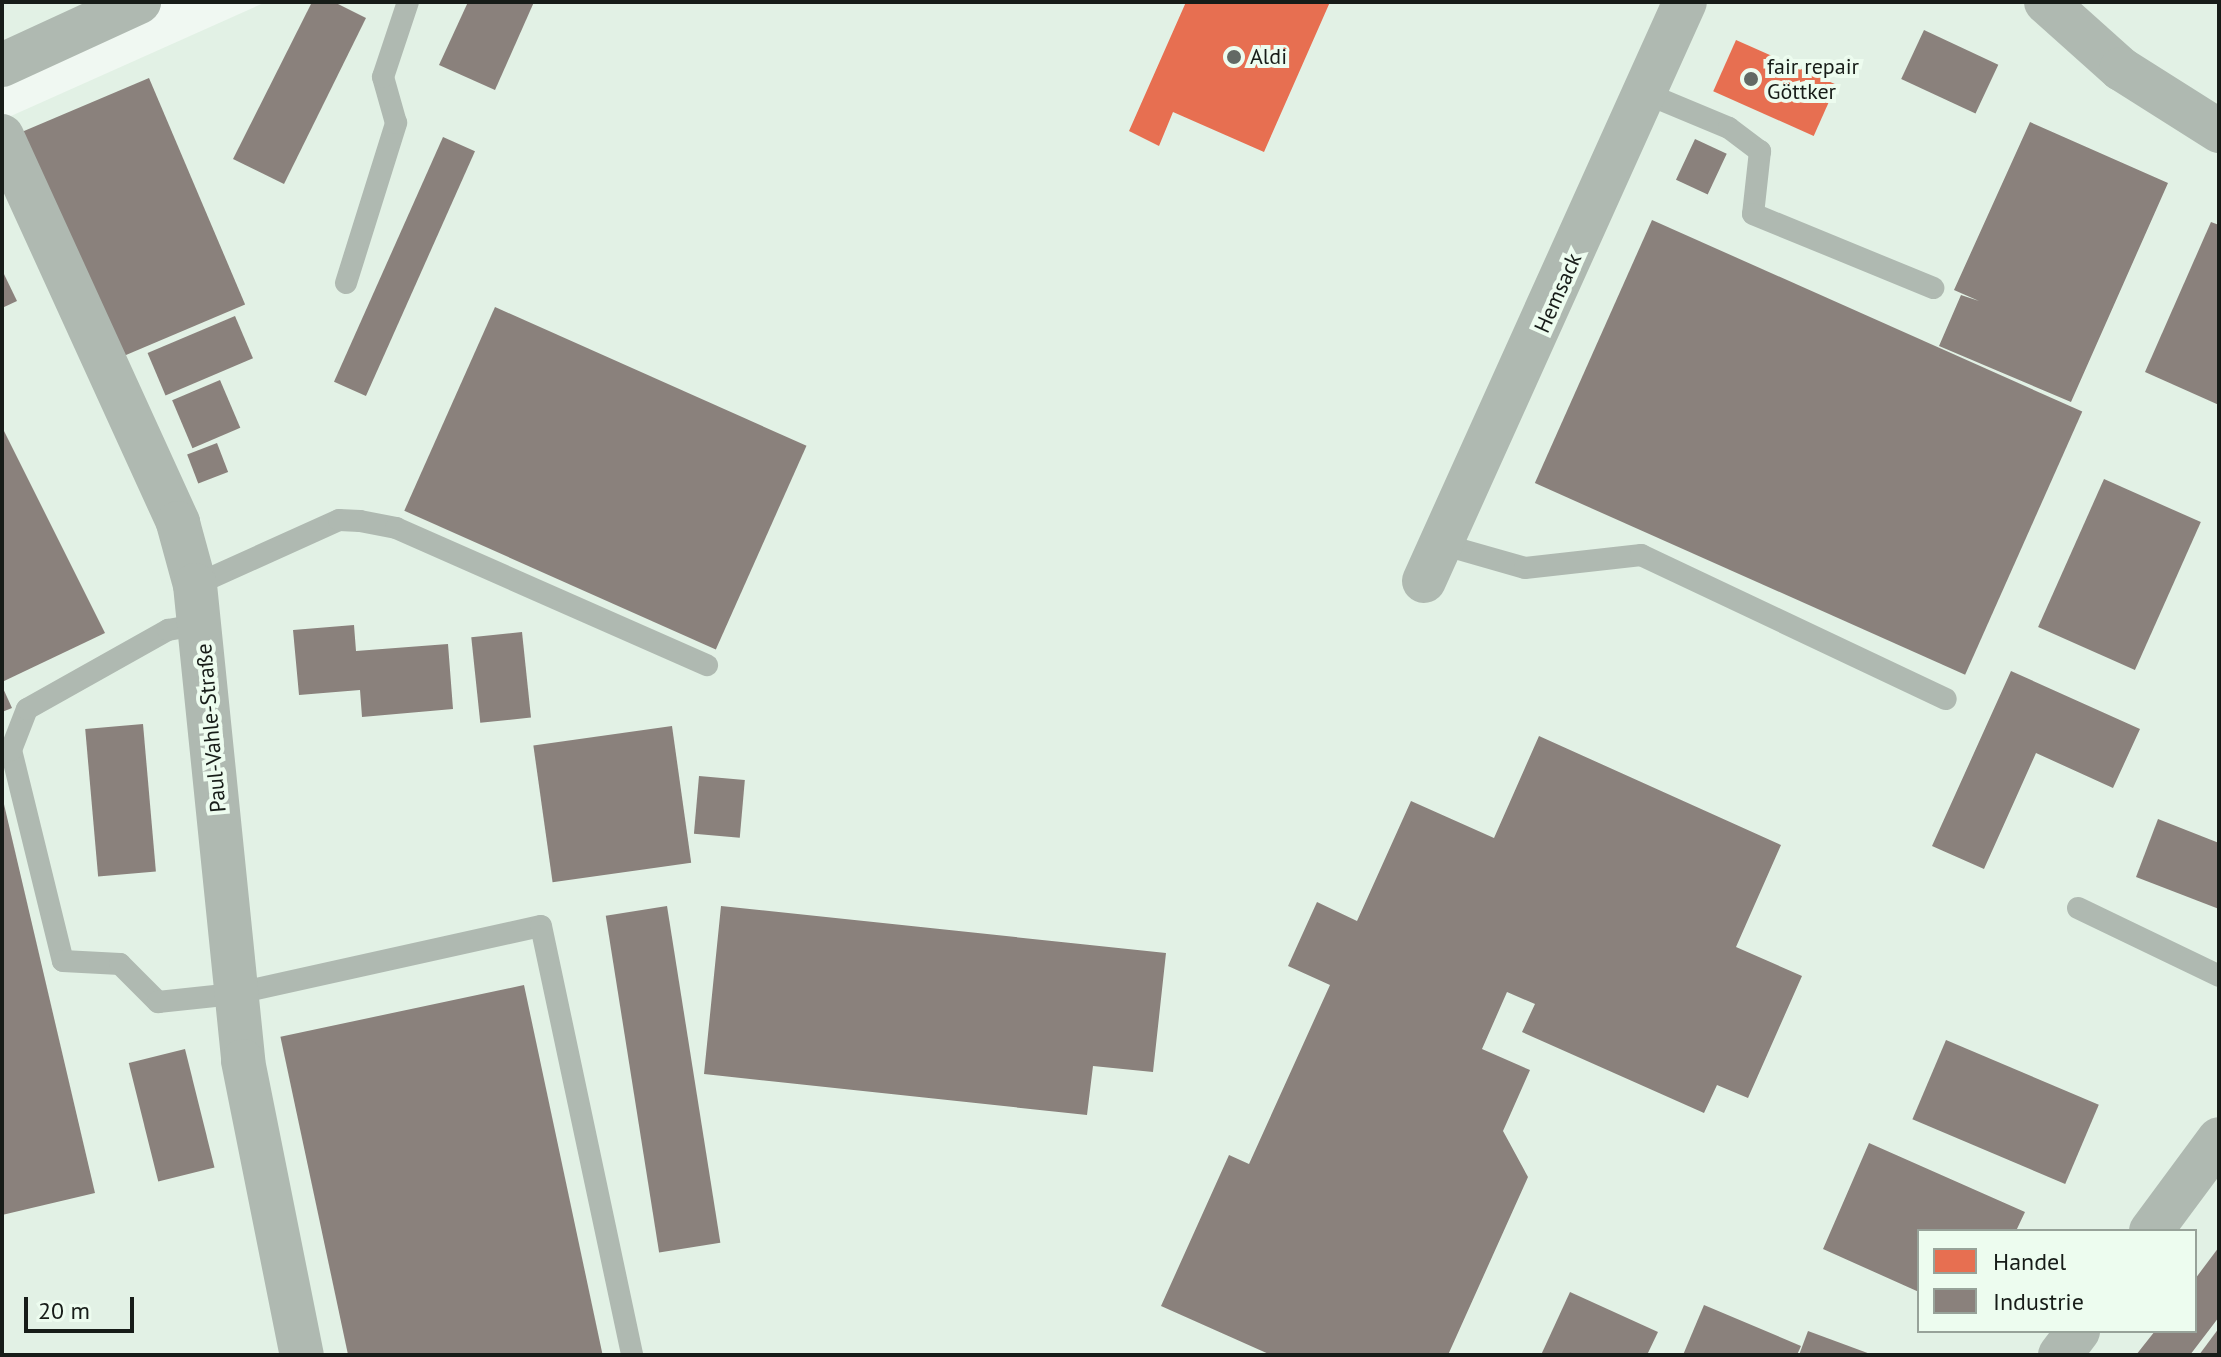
<!DOCTYPE html>
<html>
<head>
<meta charset="utf-8">
<style>
  body { margin:0 }
  #map { position:relative; width:2221px; height:1357px; overflow:hidden; background:#f0f8f2; font-family:"PT Sans",sans-serif }
  div>[style] { position:absolute }
  [style*='--x'] { left:calc(var(--x)*1px); top:calc(var(--y)*1px); width:calc(var(--w)*1px); rotate:calc(var(--a)*1deg) }
  .built>* { inset:0; background:#e2f1e5 }
  .shops>* { inset:0; background:#e76f51; transform-origin:0 0 }
  .industry>* { inset:0; background:#8a817c; transform-origin:0 0 }
  .service>* { height:22px; margin:-11px; padding:0 11px; transform-origin:11px; border-radius:11px; background:#afb9b1 }
  .minor>* { height:44px; margin:-22px; padding:0 22px; transform-origin:22px; border-radius:22px; background:#afb9b1 }
  .tertiary>* { height:44px; margin:-22px; padding:0 22px; transform-origin:22px; border-radius:22px; background:#afb9b1 }
  .dots>* { width:22px; height:22px; translate:-50% -50%; box-sizing:border-box; border:4px solid #edfcef; border-radius:50% }
  span { translate:-50% -50%; white-space:nowrap; text-align:center; line-height:1.15; -webkit-text-stroke:8px #edfcef; paint-order:stroke }
  .poi-label { font-size:22px; color:#171c18 }
  .left { translate:0 -50%; text-align:left }
  .street-label { font-size:22px; color:#171c18 }
  .frame { position:absolute; inset:0; border:4px solid #171c18; pointer-events:none }
  .legend { position:absolute; left:1917px; top:1229px; width:280px; height:104px; box-sizing:border-box; background:#edfcef; border:2px solid #97a299; margin:0; padding:10px 14px; list-style:none; font-size:24px; color:#171c18 }
  .legend li { display:flex; align-items:center; gap:16px; height:40px }
  .legend b { width:40px; border:2px solid #97a299 }
  .scale { position:absolute; left:24px; top:1297px; width:110px; height:36px; box-sizing:border-box; border:4px solid #171c18; border-top:0; padding-left:10px; font-size:24px; line-height:28px; white-space:nowrap; color:#171c18; -webkit-text-stroke:6px #edfcef; paint-order:stroke }
</style>
</head>
<body>
<div id="map">
  <div class="built">
    <div style="clip-path:polygon(2px 2px,90px 2px,2px 43px)"></div>
    <div style="clip-path:polygon(evenodd,266px 2px,2219px 2px,2219px 1355px,2px 1355px,2px 120px,266px 2px,1919px 1231px,2195px 1231px,2195px 1331px,1919px 1331px,1919px 1231px)"></div>
  </div>
  <div class="shops">
    <div style="clip-path:polygon(1186px 2px,1330px 2px,1264px 152px,1173px 112px,1159px 146px,1129px 131px)"></div>
    <div style="left:1736px;top:40px;width:110px;height:56px;rotate:24deg"></div>
  </div>
  <div class="industry">
    <div style="clip-path:polygon(312px 2px,334px 2px,366px 18px,284px 184px,233px 159px)"></div>
    <div style="clip-path:polygon(468px 2px,534px 2px,495px 90px,439px 65px)"></div>
    <div style="left:1924px;top:30px;width:82px;height:54px;rotate:25deg"></div>
    <div style="left:149px;top:78px;width:246px;height:139px;rotate:67deg"></div>
    <div style="clip-path:polygon(2030px 122px,2168px 183px,2071px 402px,1939px 346px,1961px 295px,1979px 301px,1954px 290px)"></div>
    <div style="left:443px;top:137px;width:35px;height:268px;rotate:24deg"></div>
    <div style="left:1695px;top:139px;width:35px;height:45px;rotate:25deg"></div>
    <div style="left:1652px;top:220px;width:471px;height:288px;rotate:24deg"></div>
    <div style="clip-path:polygon(2211px 222px,2219px 225px,2219px 405px,2145px 372px)"></div>
    <div style="clip-path:polygon(2px 270px,17px 301px,2px 308px)"></div>
    <div style="left:495px;top:307px;width:341px;height:223px;rotate:24deg"></div>
    <div style="left:235px;top:316px;width:46px;height:95px;rotate:67deg"></div>
    <div style="left:220px;top:380px;width:52px;height:52px;rotate:67deg"></div>
    <div style="clip-path:polygon(2px 427px,105px 633px,2px 682px)"></div>
    <div style="left:217px;top:443px;width:31px;height:32px;rotate:69deg"></div>
    <div style="left:2104px;top:479px;width:106px;height:162px;rotate:24deg"></div>
    <div style="clip-path:polygon(354px 625px,356px 651px,448px 644px,453px 709px,362px 717px,360px 690px,299px 695px,293px 630px)"></div>
    <div style="left:522px;top:632px;width:86px;height:51px;rotate:84deg"></div>
    <div style="clip-path:polygon(2011px 671px,2140px 729px,2113px 788px,2036px 753px,1984px 869px,1932px 846px)"></div>
    <div style="clip-path:polygon(2px 686px,12px 708px,2px 712px)"></div>
    <div style="left:143px;top:724px;width:148px;height:58px;rotate:85deg"></div>
    <div style="left:672px;top:726px;width:138px;height:140px;rotate:82deg"></div>
    <div style="clip-path:polygon(1539px 736px,1781px 845px,1736px 947px,1802px 976px,1748px 1098px,1717px 1085px,1704px 1113px,1522px 1032px,1535px 1004px,1507px 992px,1482px 1049px,1530px 1070px,1503px 1131px,1528px 1177px,1448px 1355px,1271px 1355px,1161px 1306px,1229px 1155px,1249px 1164px,1330px 985px,1288px 966px,1317px 902px,1357px 921px,1411px 801px,1494px 838px)"></div>
    <div style="left:699px;top:776px;width:46px;height:58px;rotate:5deg"></div>
    <div style="clip-path:polygon(3px 800px,95px 1193px,2px 1215px,2px 801px)"></div>
    <div style="clip-path:polygon(2158px 819px,2219px 843px,2219px 909px,2136px 877px)"></div>
    <div style="left:667px;top:906px;width:341px;height:62px;rotate:81deg"></div>
    <div style="clip-path:polygon(721px 906px,1166px 953px,1153px 1072px,1093px 1066px,1087px 1115px,704px 1074px)"></div>
    <div style="left:524px;top:985px;width:378px;height:249px;rotate:78deg"></div>
    <div style="left:1946px;top:1040px;width:166px;height:86px;rotate:23deg"></div>
    <div style="left:185px;top:1049px;width:122px;height:58px;rotate:76deg"></div>
    <div style="clip-path:polygon(1869px 1143px,2025px 1212px,2016px 1231px,1919px 1231px,1919px 1292px,1823px 1249px)"></div>
    <div style="clip-path:polygon(2219px 1247px,2219px 1317px,2190px 1355px,2136px 1355px,2155px 1331px,2195px 1331px,2195px 1279px)"></div>
    <div style="clip-path:polygon(1570px 1292px,1658px 1332px,1647px 1355px,1541px 1355px)"></div>
    <div style="clip-path:polygon(1704px 1305px,1801px 1346px,1797px 1355px,1683px 1355px)"></div>
    <div style="clip-path:polygon(2219px 1328px,2219px 1355px,2199px 1355px)"></div>
    <div style="clip-path:polygon(1808px 1331px,1873px 1355px,1799px 1355px)"></div>
  </div>
  <div class="service">
    <div style="--x:1645;--y:93;--w:91;--a:22.6"></div>
    <div style="--x:1729;--y:128;--w:39;--a:37"></div>
    <div style="--x:1760;--y:151;--w:63;--a:96.3"></div>
    <div style="--x:1753;--y:214;--w:195;--a:22.3"></div>
    <div style="--x:346;--y:283;--w:168;--a:-72.6"></div>
    <div style="--x:396;--y:123;--w:48;--a:-105.8"></div>
    <div style="--x:383;--y:77;--w:79;--a:-71.6"></div>
    <div style="--x:1441;--y:544;--w:87;--a:15.9"></div>
    <div style="--x:1525;--y:568;--w:117;--a:-6.4"></div>
    <div style="--x:1641;--y:555;--w:337;--a:25.3"></div>
    <div style="--x:195;--y:585;--w:158;--a:-24.3"></div>
    <div style="--x:339;--y:520;--w:21;--a:3"></div>
    <div style="--x:360;--y:521;--w:37;--a:11"></div>
    <div style="--x:396;--y:528;--w:340;--a:23.8"></div>
    <div style="--x:11;--y:750;--w:217;--a:76.2"></div>
    <div style="--x:63;--y:961;--w:57;--a:3"></div>
    <div style="--x:120;--y:964;--w:54;--a:45"></div>
    <div style="--x:158;--y:1002;--w:76;--a:-6"></div>
    <div style="--x:234;--y:994;--w:314;--a:-12.5"></div>
    <div style="--x:541;--y:926;--w:439;--a:78"></div>
    <div style="--x:2;--y:753;--w:9;--a:-18"></div>
    <div style="--x:11;--y:750;--w:44;--a:-68.7"></div>
    <div style="--x:27;--y:709;--w:162;--a:-29.3"></div>
    <div style="--x:168;--y:630;--w:35;--a:-10"></div>
    <div style="--x:2078;--y:908;--w:157;--a:25.7"></div>
  </div>
  <div class="minor">
    <div style="--x:2046;--y:2;--w:101;--a:41.8"></div>
    <div style="--x:2121;--y:69;--w:116;--a:32.3"></div>
    <div style="--x:2;--y:136;--w:425;--a:65.5"></div>
    <div style="--x:178;--y:523;--w:64;--a:74.7"></div>
    <div style="--x:195;--y:585;--w:478;--a:84.2"></div>
    <div style="--x:243;--y:1061;--w:300;--a:78.7"></div>
    <div style="--x:1424;--y:581;--w:635;--a:-65.74"></div>
    <div style="--x:2151;--y:1231;--w:114;--a:-53.5"></div>
    <div style="--x:2060;--y:1355;--w:30;--a:-53"></div>
  </div>
  <div class="tertiary">
    <div style="--x:2;--y:65;--w:151;--a:-24.7"></div>
  </div>
  <div class="dots">
    <div style="left:1234px;top:57px;background:#636964"></div>
    <div style="left:1751px;top:79px;background:#636964"></div>
  </div>
  <div class="poi-label">
    <span class="left" style="left:1250px;top:57px">Aldi</span>
    <span class="left" style="left:1767px;top:79px">fair repair<br>Göttker</span>
  </div>
  <div class="street-label">
    <span style="left:1558px;top:293px;rotate:-66deg">Hemsack</span>
    <span style="left:211px;top:728px;rotate:-95deg">Paul-Vahle-Straße</span>
  </div>
  <div class="frame"></div>
  <ul class="legend">
  <li><b style="height:22px;background:#e76f51"></b>Handel</li>
  <li><b style="height:22px;background:#8a817c"></b>Industrie</li>
  </ul>
  <div class="scale">20 m</div>
</div>
</body>
</html>
